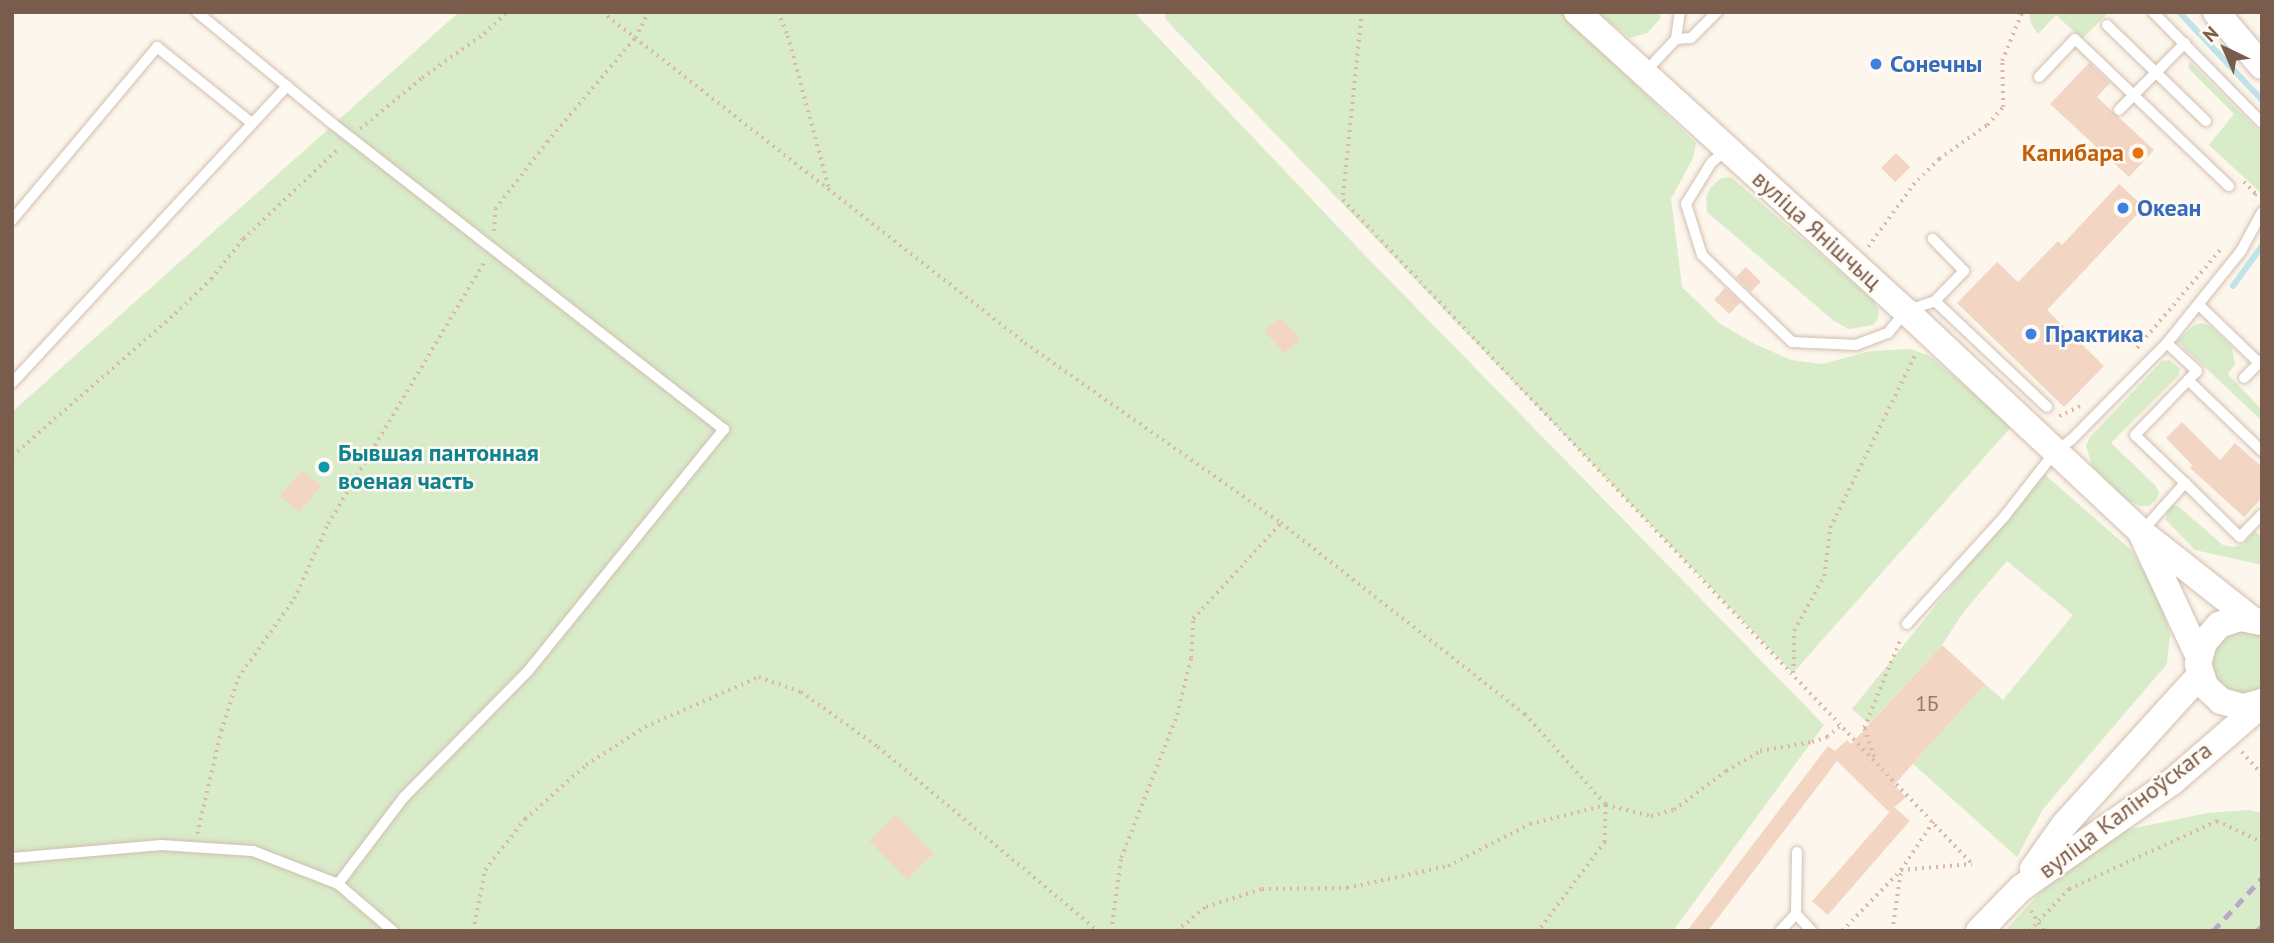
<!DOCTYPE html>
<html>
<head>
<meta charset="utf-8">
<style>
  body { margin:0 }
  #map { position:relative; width:2274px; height:943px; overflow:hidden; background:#fdf6ec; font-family:"PT Sans",sans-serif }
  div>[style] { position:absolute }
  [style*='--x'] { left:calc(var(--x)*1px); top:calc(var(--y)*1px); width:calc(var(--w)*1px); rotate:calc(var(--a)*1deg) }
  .green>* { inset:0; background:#d8ecc9 }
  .stream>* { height:6px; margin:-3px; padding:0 3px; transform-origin:3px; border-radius:3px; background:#bfe3e8 }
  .building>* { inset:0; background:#f3d5c3; transform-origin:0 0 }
  .path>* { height:3.5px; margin-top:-1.75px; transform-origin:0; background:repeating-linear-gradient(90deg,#d9b8a5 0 2px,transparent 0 7px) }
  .roads { filter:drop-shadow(0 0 2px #d1beb0) drop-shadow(0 0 2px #d1beb0) }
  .lane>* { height:10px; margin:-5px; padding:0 5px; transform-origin:5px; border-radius:5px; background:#fff }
  .secondary>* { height:26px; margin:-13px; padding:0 13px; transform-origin:13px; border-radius:13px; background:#fff }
  .rail>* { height:5px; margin-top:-2.5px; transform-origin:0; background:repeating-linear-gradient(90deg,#b9a8c9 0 10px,transparent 0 17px) }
  .dots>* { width:19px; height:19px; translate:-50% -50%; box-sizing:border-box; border:4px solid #fffaf3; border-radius:50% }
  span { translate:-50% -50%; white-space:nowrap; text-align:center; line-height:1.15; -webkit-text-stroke:5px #fffaf3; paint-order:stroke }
  .number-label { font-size:21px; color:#987a6a }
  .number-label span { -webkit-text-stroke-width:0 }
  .shop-label { font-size:24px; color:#366cbe; font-weight:700 }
  .left { translate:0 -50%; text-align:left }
  .food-label { font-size:24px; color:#c56008; font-weight:700 }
  .right { translate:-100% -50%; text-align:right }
  .street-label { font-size:24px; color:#7a5c4d }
  .culture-label { font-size:24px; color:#0d838f; font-weight:700 }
  .frame { position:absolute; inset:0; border:14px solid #7a5c4d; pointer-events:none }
  .north { position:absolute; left:2190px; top:14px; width:70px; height:70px; -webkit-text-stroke:5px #fffaf3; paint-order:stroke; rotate:316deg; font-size:19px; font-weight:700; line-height:28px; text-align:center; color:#7a5c4d }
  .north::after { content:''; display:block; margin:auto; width:24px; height:32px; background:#7a5c4d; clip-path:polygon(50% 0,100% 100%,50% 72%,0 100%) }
</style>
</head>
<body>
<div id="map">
  <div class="green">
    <div style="clip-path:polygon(459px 12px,1134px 12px,1356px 246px,1824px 725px,1673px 931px,12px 931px,12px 412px)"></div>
    <div style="clip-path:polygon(1164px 12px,1561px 12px,1696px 143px,1693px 158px,1671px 199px,1682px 287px,1719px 323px,1755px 344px,1791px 360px,1822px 364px,1871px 351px,1911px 349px,1930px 356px,2012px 426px,1793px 673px,1166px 20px)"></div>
    <div style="clip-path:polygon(1597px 12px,1659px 12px,1661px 18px,1647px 33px,1630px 38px)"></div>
    <div style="clip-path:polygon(2029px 12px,2109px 12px,2082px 39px,2056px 15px,2038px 34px,2031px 24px)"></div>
    <div style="clip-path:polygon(2190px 62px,2262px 134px,2262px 194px,2209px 145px,2234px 114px,2188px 68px)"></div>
    <div style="clip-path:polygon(1731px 177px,1873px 300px,1879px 310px,1878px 319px,1873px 325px,1849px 329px,1834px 321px,1707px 212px,1706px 197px,1711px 187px,1721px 178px)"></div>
    <div style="clip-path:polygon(2200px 323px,2210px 326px,2232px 348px,2235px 364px,2228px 374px,2262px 410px,2262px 421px,2177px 341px,2193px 326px)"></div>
    <div style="clip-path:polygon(2169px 360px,2180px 369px,2179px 375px,2111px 443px,2156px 486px,2159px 493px,2156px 500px,2149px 506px,2140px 506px,2126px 499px,2092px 466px,2086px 446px,2090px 437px,2162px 361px)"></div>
    <div style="clip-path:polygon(2043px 473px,2131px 550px,2159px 595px,2170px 634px,2167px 664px,2043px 809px,2017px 857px,1913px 764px,1985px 684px,2003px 700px,2073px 615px,2007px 561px,1965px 610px,1942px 645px,1869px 724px,1852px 709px)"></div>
    <div style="clip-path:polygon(2173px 505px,2179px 507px,2223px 545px,2234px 547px,2244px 544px,2255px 531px,2262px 537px,2262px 565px,2195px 550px,2166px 520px,2167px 510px)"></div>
    <div style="clip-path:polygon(2226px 627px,2262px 630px,2262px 694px,2224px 696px,2203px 662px)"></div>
    <div style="clip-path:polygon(2249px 810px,2262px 813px,2262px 931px,2005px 931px,2054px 877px,2126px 830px,2207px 813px)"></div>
  </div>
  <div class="stream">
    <div style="--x:2179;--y:12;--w:121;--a:46.7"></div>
    <div style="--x:2233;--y:286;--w:49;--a:-54.1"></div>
  </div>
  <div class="building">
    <div style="clip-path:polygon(2089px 63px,2110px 83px,2097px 97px,2154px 150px,2129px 177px,2050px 104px)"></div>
    <div style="left:1896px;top:153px;width:20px;height:21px;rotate:45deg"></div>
    <div style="clip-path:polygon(2119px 184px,2144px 207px,2047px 310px,2104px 366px,2064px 407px,1957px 303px,1997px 262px,2018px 282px,2058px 241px,2062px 245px)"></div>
    <div style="left:1746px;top:267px;width:21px;height:14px;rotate:45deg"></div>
    <div style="left:1725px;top:288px;width:21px;height:16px;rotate:43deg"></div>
    <div style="left:1280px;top:317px;width:30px;height:21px;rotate:48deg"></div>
    <div style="clip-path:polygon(2182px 422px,2220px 460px,2235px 443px,2262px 467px,2262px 498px,2244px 517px,2190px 468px,2192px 465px,2166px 438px)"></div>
    <div style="left:302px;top:470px;width:25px;height:34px;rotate:40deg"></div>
    <div style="clip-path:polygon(1942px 645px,1985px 684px,1894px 785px,1906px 797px,1889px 812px,1837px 761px,1708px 931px,1687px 931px,1828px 746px,1835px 751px,1847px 740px,1851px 744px)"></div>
    <div style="left:1894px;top:807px;width:21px;height:125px;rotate:41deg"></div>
    <div style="left:896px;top:815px;width:54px;height:37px;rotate:46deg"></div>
  </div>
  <div class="path">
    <div style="--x:602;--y:12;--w:537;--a:38.04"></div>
    <div style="--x:1025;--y:343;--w:313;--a:35.1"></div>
    <div style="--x:1281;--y:523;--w:310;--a:38.1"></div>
    <div style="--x:1525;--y:714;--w:122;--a:48.3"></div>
    <div style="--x:1606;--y:805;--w:37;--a:92"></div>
    <div style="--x:1605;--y:842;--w:111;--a:126.6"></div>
    <div style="--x:778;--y:12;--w:26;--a:67"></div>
    <div style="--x:788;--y:36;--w:157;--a:74.9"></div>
    <div style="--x:1362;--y:12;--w:189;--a:95.8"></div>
    <div style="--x:1343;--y:200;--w:915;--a:46.55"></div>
    <div style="--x:360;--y:129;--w:80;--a:-39.4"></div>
    <div style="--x:422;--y:78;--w:76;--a:-35.4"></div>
    <div style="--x:484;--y:34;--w:32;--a:-44"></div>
    <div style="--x:2244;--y:182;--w:17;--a:45"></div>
    <div style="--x:2256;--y:194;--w:7;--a:117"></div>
    <div style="--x:494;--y:231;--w:22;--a:-87"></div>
    <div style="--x:495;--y:209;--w:85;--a:-52.2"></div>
    <div style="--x:547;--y:142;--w:136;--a:-49.8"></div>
    <div style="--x:635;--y:38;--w:29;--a:-63"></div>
    <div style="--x:1868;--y:247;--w:77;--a:-54"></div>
    <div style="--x:1913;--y:185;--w:37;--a:-45"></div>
    <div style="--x:1939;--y:159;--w:59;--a:-35.3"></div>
    <div style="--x:1987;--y:125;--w:24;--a:-48"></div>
    <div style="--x:2003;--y:107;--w:46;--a:-91.2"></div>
    <div style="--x:2002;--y:61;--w:53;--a:-67.8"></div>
    <div style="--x:2137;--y:348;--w:128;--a:-49.7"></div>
    <div style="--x:2059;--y:416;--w:23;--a:-25"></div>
    <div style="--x:12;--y:456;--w:216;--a:-41.1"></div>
    <div style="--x:175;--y:314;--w:50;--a:-44.2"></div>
    <div style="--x:211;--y:279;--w:51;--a:-51.3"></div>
    <div style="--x:243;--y:239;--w:132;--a:-43.5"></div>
    <div style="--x:1793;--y:673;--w:42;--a:-88.6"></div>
    <div style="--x:1794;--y:631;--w:63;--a:-61.4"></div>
    <div style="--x:1824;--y:576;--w:48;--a:-82.9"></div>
    <div style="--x:1830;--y:528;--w:195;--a:-63.8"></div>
    <div style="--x:2242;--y:752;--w:30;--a:48"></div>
    <div style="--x:1874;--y:757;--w:31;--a:-109"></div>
    <div style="--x:1864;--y:728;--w:97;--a:-67.7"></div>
    <div style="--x:197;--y:834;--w:106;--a:-76.9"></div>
    <div style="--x:221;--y:731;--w:56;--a:-72.2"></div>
    <div style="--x:238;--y:678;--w:97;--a:-54.7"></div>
    <div style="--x:294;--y:599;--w:82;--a:-65.6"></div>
    <div style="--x:328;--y:524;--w:306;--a:-59.2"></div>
    <div style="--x:2031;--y:911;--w:24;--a:57"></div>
    <div style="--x:473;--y:931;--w:62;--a:-78.9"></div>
    <div style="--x:485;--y:870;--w:65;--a:-51.9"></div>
    <div style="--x:525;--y:819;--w:81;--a:-41.5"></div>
    <div style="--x:586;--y:765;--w:70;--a:-32.8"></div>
    <div style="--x:645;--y:727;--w:124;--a:-23.7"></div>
    <div style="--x:759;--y:677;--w:45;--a:19.7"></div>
    <div style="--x:801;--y:692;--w:95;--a:35.5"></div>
    <div style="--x:878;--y:747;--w:287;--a:39.9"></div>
    <div style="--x:1111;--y:931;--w:74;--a:-82.2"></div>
    <div style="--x:1121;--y:858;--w:154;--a:-68.6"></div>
    <div style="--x:1177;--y:715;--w:59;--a:-76.2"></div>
    <div style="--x:1191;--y:658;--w:39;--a:-87"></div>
    <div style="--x:1193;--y:619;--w:130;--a:-47.5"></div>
    <div style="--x:1176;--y:931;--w:38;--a:-39"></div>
    <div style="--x:1206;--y:907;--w:59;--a:-17.8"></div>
    <div style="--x:1262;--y:889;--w:85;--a:-0.7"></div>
    <div style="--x:1347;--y:888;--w:103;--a:-12.3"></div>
    <div style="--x:1448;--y:866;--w:92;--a:-27.1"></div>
    <div style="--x:1530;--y:824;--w:78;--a:-14"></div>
    <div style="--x:1606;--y:805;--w:46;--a:13.7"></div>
    <div style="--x:1651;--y:816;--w:24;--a:-15"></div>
    <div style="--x:1674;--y:810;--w:65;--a:-36.9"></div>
    <div style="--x:1726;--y:771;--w:39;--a:-30"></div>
    <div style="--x:1760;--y:751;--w:53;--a:-9.8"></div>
    <div style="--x:1812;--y:742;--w:16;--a:-18"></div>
    <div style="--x:1827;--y:737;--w:20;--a:-41"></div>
    <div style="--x:1842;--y:931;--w:85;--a:-46"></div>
    <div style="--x:1901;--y:870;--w:71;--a:-4.8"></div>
    <div style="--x:1892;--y:931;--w:62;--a:-81.6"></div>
    <div style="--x:1901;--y:870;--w:58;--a:-56.3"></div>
    <div style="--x:2029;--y:931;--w:58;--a:-46.4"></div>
    <div style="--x:2069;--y:889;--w:163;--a:-24.7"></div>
    <div style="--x:2217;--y:821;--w:50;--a:25"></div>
  </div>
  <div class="roads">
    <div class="lane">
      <div style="--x:197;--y:12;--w:176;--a:39.5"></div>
      <div style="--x:333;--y:124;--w:496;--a:38"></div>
      <div style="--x:724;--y:429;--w:311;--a:129"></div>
      <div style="--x:528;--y:671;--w:177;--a:134.5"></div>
      <div style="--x:404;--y:797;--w:109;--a:127.2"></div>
      <div style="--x:2153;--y:12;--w:156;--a:45.5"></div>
      <div style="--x:2107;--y:25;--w:138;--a:44.1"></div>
      <div style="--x:1676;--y:39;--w:15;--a:-4"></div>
      <div style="--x:1691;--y:38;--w:37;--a:-45"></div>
      <div style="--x:1646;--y:71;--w:44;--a:-46.8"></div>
      <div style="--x:1676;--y:39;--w:27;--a:-82"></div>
      <div style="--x:2039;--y:77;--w:52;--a:-46.5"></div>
      <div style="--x:2075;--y:39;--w:213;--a:43.7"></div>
      <div style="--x:2119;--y:110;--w:94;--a:-45.4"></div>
      <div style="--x:1727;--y:149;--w:21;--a:139"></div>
      <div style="--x:1711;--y:163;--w:48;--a:121.4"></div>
      <div style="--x:1686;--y:204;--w:53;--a:72.6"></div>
      <div style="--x:1702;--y:255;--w:125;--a:44"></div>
      <div style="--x:1792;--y:342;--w:64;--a:2.7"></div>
      <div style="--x:1856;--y:345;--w:34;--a:-21"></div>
      <div style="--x:1888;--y:333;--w:28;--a:-51"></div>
      <div style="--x:1906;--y:311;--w:31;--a:-19"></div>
      <div style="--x:1935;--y:301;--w:42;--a:-46"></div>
      <div style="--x:1964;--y:271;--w:45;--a:-134.1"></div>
      <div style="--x:12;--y:220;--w:226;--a:-50"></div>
      <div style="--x:157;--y:47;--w:122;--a:38.7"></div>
      <div style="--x:1935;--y:301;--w:154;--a:43.4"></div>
      <div style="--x:2199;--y:305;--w:83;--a:44"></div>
      <div style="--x:2244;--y:378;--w:25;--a:-45"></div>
      <div style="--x:2188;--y:380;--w:103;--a:43.8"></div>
      <div style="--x:12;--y:383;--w:405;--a:-47.2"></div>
      <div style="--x:2185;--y:483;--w:77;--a:44.5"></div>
      <div style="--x:2240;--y:537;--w:32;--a:-46"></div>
      <div style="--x:2143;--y:530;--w:63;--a:-48.2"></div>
      <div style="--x:2185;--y:483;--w:69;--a:-136.2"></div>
      <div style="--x:2135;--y:435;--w:89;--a:-45.9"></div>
      <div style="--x:2197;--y:371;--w:41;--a:-137"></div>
      <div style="--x:1907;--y:624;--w:144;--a:-47.8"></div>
      <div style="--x:2004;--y:517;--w:83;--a:-51.9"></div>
      <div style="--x:2055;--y:452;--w:21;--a:-37"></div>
      <div style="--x:2072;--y:439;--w:135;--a:-45.3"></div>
      <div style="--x:2167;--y:343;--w:118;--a:-51.2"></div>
      <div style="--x:2241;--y:251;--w:44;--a:-61.7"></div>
      <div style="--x:12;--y:858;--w:150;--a:-5"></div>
      <div style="--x:161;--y:845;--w:92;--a:3.7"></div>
      <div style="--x:253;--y:851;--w:91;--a:21.2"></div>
      <div style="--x:338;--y:884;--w:72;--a:40.5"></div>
      <div style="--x:1796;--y:914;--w:23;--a:47"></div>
      <div style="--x:1780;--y:931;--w:23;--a:-47"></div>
      <div style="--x:1796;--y:914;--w:62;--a:-89.1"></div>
    </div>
    <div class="secondary">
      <div style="--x:1577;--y:12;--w:445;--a:42.3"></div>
      <div style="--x:1906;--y:311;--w:323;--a:43.2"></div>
      <div style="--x:2141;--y:532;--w:140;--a:38.3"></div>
      <div style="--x:2216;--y:12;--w:71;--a:49.6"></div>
      <div style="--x:2143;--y:537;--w:132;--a:65"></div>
      <div style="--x:2261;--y:622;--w:21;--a:-169"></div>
      <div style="--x:2240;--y:618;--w:22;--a:162"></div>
      <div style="--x:2219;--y:625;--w:23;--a:131"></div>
      <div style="--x:2204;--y:642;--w:23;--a:105"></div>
      <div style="--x:2198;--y:664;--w:23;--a:72"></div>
      <div style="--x:2205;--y:686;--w:22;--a:43"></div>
      <div style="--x:2221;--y:701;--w:24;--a:15"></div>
      <div style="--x:2244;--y:707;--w:19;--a:-16"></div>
      <div style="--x:2033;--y:869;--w:54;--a:-54.8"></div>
      <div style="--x:2064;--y:825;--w:202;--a:-47.8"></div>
      <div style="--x:1979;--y:931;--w:60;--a:-45.7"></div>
      <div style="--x:2021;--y:888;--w:184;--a:-35.1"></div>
      <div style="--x:2172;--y:782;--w:119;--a:-40.9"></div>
    </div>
  </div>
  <div class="rail">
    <div style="--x:2213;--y:931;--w:72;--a:-47.2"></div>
    <div style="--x:2257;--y:931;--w:7;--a:-45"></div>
  </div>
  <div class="dots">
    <div style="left:1876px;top:64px;background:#3f7fe0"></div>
    <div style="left:2138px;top:153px;background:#e8710a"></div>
    <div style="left:2123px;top:208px;background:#3f7fe0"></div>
    <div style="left:2031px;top:334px;background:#3f7fe0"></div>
    <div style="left:324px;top:467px;background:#0f9aa8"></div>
  </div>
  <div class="number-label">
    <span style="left:1927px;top:704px">1Б</span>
  </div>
  <div class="shop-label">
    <span class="left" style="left:1890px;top:64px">Сонечны</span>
    <span class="left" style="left:2137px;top:208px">Океан</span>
    <span class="left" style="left:2045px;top:334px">Практика</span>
  </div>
  <div class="food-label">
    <span class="right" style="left:2124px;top:153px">Капибара</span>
  </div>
  <div class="street-label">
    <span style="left:1817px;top:230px;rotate:42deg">вуліца Янішчыц</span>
    <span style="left:2125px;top:810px;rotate:-37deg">вуліца Каліноўскага</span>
  </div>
  <div class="culture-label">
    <span class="left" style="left:338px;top:467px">Бывшая пантонная<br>военая часть</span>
  </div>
  <div class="frame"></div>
  <div class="north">N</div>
</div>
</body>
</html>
